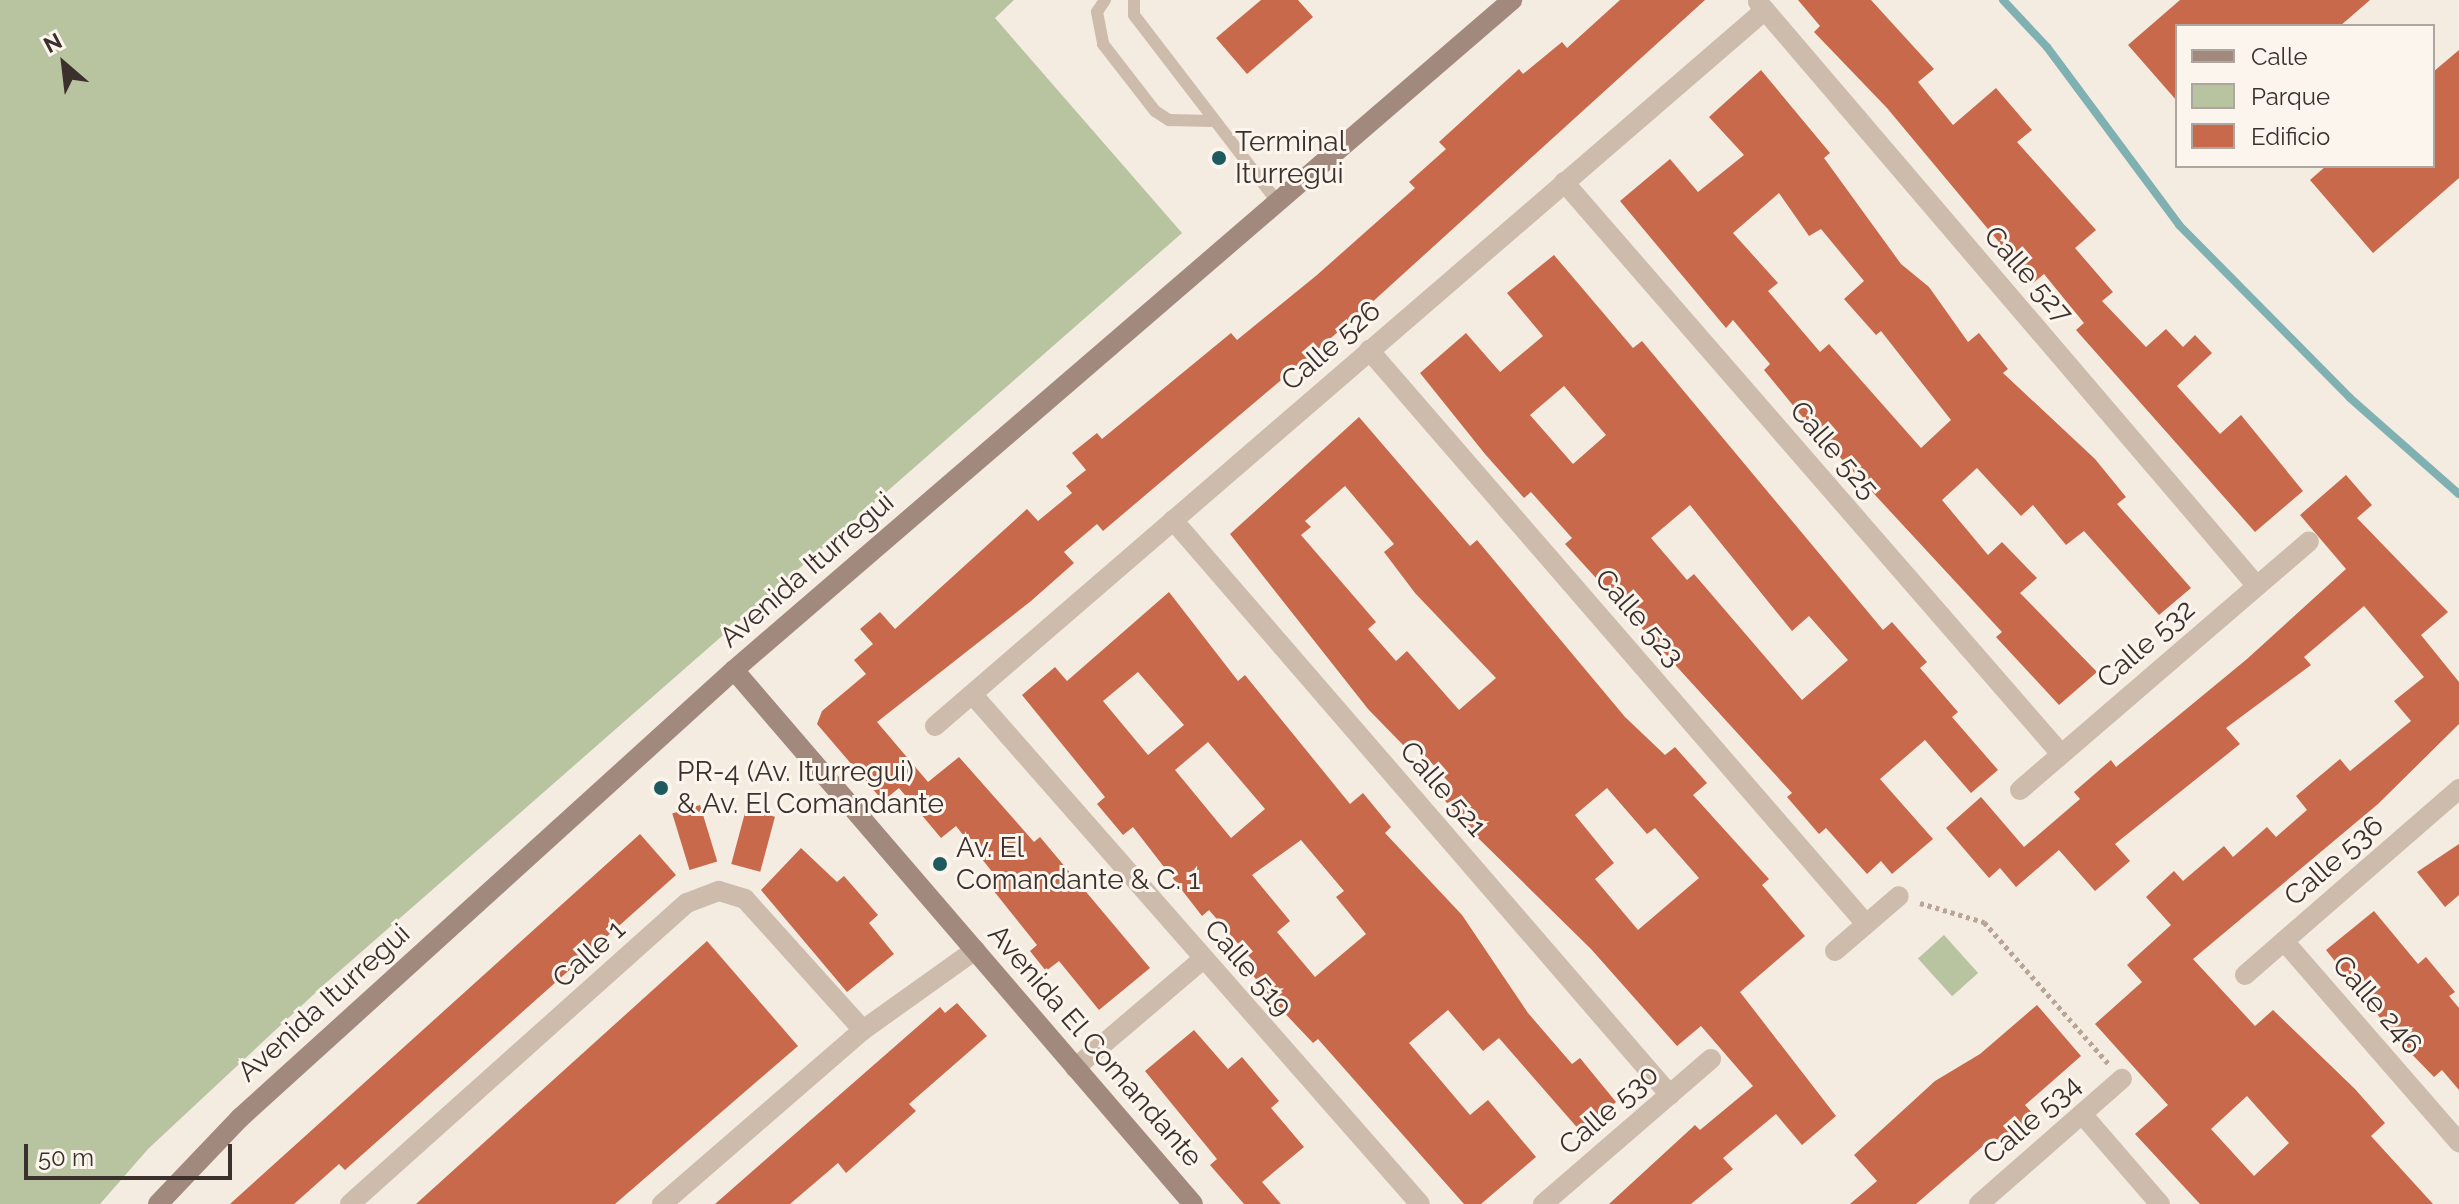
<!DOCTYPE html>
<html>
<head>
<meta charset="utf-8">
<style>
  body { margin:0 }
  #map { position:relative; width:2459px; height:1204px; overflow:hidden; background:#f4ebe1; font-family:Raleway,sans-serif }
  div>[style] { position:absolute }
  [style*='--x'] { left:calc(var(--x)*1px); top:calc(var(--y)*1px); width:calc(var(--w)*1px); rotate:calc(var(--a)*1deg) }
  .green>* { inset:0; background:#b8c4a0; transform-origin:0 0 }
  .stream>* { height:8px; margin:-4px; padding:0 4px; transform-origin:4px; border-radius:4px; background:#7fb0b2 }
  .building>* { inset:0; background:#c8694b; transform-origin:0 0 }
  .path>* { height:5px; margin-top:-2.5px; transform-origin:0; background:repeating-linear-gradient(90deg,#b9a596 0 4px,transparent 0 8px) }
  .lane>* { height:12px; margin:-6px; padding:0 6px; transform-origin:6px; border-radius:6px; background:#cdbbac }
  .street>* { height:20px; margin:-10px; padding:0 10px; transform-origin:10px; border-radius:10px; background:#cdbbac }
  .secondary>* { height:20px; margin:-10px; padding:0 10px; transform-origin:10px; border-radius:10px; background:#a18a7d }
  .dots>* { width:22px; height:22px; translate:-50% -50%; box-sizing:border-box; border:4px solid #fbf5ee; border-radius:50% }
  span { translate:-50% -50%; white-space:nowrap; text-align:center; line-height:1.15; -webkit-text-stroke:6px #fbf5ee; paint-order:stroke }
  .poi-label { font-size:28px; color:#3b302b }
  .left { translate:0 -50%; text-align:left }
  .street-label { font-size:28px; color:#3b302b }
  .legend { position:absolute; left:2175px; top:24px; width:260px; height:144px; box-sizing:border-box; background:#fbf5ee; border:2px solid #aea6a0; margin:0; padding:10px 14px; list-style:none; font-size:24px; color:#3b302b }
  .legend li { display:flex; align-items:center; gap:16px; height:40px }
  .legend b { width:40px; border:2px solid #aea6a0 }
  .north { position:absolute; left:24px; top:24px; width:80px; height:80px; -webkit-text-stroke:6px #fbf5ee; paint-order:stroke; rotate:332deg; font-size:22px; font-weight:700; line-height:32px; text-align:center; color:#3b302b }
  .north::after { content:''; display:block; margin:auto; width:28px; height:36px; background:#3b302b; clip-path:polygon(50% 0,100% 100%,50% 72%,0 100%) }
  .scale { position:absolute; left:24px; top:1144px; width:208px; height:36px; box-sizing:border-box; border:4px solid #3b302b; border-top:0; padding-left:10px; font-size:24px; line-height:28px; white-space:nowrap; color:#3b302b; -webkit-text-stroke:6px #fbf5ee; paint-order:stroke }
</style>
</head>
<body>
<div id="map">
  <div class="green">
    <div style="clip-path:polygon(0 0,1014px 0,995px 18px,1182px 233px,327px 982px,148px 1149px,100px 1204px,0 1204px)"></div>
    <div style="left:1944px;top:935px;width:51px;height:35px;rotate:48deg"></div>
  </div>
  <div class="stream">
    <div style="--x:2003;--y:0;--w:64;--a:46.9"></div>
    <div style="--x:2047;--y:47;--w:222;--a:53.4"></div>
    <div style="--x:2179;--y:225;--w:243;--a:45.3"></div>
    <div style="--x:2350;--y:398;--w:145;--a:41.4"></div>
  </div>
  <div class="building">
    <div style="clip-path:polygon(1261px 0,1298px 0,1313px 17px,1247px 74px,1216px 38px)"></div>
    <div style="clip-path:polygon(1620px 0,1705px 0,1358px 315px,1103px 531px,1097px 524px,1064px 552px,1074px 563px,1031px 601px,877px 722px,928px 782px,959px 757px,1034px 842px,1040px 837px,1150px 968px,1099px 1010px,1059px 961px,1046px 971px,1030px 951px,1037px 945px,985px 880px,993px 873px,956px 826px,941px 838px,899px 788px,883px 801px,817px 724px,822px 711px,866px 674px,854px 660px,873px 644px,860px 629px,880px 612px,895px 629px,1027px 509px,1038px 521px,1072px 493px,1066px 486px,1086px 470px,1072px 453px,1097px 433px,1102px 439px,1231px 333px,1237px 340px,1317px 275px,1415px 188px,1409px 182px,1446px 149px,1439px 142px,1519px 69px,1523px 74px,1562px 42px,1567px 48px)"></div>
    <div style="clip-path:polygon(1798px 0,1871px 0,1934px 69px,1918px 82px,1953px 125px,1996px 88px,2032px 130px,2017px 142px,2096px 230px,2075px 248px,2113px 292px,2102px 301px,2146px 347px,2166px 329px,2183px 347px,2195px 335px,2212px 353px,2177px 386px,2220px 434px,2241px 415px,2303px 491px,2255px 532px,2076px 330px,2084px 323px,2044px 274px,2033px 283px,1887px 108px,1814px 32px,1820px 26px)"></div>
    <div style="clip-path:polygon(2180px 0,2370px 0,2340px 26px,2177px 26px,2177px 101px,2128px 45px)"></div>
    <div style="clip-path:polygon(2459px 50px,2459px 178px,2373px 253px,2310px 180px,2326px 166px,2433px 166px,2433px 72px)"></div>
    <div style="clip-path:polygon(evenodd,1761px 70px,1830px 153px,1824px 158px,1901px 264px,1929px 287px,1968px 342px,1979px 333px,2008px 369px,2003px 373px,2095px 459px,2126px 497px,2117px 504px,2191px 588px,2159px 615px,2084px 531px,2066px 545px,2033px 505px,2021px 516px,1977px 468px,1942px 500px,1988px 555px,2002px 542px,2037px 578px,2020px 593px,2097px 672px,2059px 705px,1996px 637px,2002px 632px,1800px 414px,1764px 370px,1770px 364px,1733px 320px,1726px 328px,1620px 201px,1670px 159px,1698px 192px,1744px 155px,1709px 117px,1761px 70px,1779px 193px,1809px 236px,1821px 229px,1864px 281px,1844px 299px,1876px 335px,1881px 331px,1951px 420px,1921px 448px,1829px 344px,1820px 352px,1768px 291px,1778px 283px,1733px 233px,1779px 193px)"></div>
    <div style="clip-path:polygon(evenodd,1554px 255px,1633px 348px,1642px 341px,1883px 630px,1892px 622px,1927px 662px,1920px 668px,1958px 712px,1952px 717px,1998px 770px,1971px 793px,1925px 740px,1880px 779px,1933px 839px,1892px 874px,1881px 861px,1867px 874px,1826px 828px,1819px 834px,1787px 797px,1792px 793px,1565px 544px,1572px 538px,1531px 492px,1524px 498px,1485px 454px,1420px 373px,1466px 333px,1500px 372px,1543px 336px,1507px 293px,1554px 255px,1564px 386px,1606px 435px,1573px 464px,1530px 415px,1564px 386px,1554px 255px,1690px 505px,1792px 631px,1809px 616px,1848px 660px,1802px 700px,1694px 574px,1687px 580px,1651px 538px,1690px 505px)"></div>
    <div style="clip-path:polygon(evenodd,1359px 417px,1470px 546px,1477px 540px,1625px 717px,1665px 755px,1675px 747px,1707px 783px,1693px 795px,1769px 879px,1762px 885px,1805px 936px,1740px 992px,1836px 1116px,1802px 1145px,1776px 1114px,1723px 1158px,1733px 1169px,1691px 1204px,1609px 1204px,1695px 1125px,1700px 1130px,1753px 1086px,1701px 1026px,1677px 1046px,1591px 949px,1474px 834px,1441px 796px,1452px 786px,1412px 741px,1405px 747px,1368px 709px,1230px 534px,1359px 417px,1345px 486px,1394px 544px,1384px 552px,1415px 593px,1496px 678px,1459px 710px,1407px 651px,1396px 661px,1368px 629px,1376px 622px,1301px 535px,1311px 527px,1305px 521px,1345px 486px,1359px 417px,1607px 788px,1647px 834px,1655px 828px,1699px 878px,1638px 930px,1595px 879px,1614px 863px,1575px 815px,1607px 788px)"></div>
    <div style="clip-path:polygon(evenodd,2346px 475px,2372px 505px,2357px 518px,2448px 612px,2421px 635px,2459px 682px,2459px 724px,2378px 804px,2193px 959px,2255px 1026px,2273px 1010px,2355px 1089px,2385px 1123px,2371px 1136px,2433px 1204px,2200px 1204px,2135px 1134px,2168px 1105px,2095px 1024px,2142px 982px,2127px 965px,2171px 925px,2146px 897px,2174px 871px,2183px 881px,2224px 846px,2233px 857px,2267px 827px,2276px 837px,2307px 810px,2296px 796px,2340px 759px,2350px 771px,2411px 721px,2394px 701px,2424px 677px,2364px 606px,2304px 657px,2311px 665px,2226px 728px,2240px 744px,2115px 844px,2130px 861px,2095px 891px,2059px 850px,2016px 887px,2000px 868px,1989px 878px,1946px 828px,1981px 797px,2024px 847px,2080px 799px,2074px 792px,2111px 760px,2116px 767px,2247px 659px,2346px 569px,2300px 515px,2346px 475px,2247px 1096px,2289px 1143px,2254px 1176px,2211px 1129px,2247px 1096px)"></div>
    <div style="clip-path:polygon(evenodd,1169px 592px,1238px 681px,1245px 675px,1350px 804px,1363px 793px,1391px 827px,1385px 833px,1462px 915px,1528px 1013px,1572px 1064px,1580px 1058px,1616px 1102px,1581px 1132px,1499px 1038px,1483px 1051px,1448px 1010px,1409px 1043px,1470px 1115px,1488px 1100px,1536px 1157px,1481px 1204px,1464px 1204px,1318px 1039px,1313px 1043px,1277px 1005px,1246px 967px,1253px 961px,1209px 910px,1202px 916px,1133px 827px,1123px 835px,1097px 804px,1105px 797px,1022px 695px,1055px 667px,1067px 681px,1169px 592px,1138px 672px,1184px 725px,1148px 755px,1103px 701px,1138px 672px,1169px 592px,1208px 742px,1265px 809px,1231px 838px,1175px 770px,1208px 742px,1169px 592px,1301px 840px,1344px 891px,1336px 897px,1366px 934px,1315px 977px,1277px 932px,1290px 921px,1252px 875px,1301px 840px)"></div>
    <div style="left:700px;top:805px;width:59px;height:29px;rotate:73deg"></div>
    <div style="left:746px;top:809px;width:30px;height:57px;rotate:15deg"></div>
    <div style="clip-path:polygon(640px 834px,676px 875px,345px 1170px,339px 1164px,294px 1204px,230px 1204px)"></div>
    <div style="clip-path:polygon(2459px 844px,2459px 895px,2445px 907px,2417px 872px)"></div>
    <div style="clip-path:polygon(801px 848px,837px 882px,844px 876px,878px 915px,869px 923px,894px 954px,847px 992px,761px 890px)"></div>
    <div style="clip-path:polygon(2374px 911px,2418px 964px,2426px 957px,2455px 992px,2449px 996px,2459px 1008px,2459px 1090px,2442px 1070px,2434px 1077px,2397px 1039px,2326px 950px)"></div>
    <div style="clip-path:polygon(707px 941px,798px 1046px,615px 1204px,416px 1204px)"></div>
    <div style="clip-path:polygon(957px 1003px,987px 1036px,909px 1104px,916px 1111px,846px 1173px,838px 1163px,790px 1204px,715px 1204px,940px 1007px,945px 1013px)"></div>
    <div style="clip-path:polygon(2037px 1005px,2081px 1056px,2025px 1105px,2033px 1114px,1995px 1147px,1990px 1140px,1916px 1204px,1850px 1204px,1877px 1181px,1854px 1155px,1935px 1081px,1980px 1054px)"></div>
    <div style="clip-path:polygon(1194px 1030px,1228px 1069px,1242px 1057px,1279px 1101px,1271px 1108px,1304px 1147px,1262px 1182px,1281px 1204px,1244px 1204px,1210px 1165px,1217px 1159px,1145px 1071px)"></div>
  </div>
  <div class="path">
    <div style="--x:1920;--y:903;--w:67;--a:16.5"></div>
    <div style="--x:1984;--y:922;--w:188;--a:48.7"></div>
  </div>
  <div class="lane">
    <div style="--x:1105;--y:0;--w:14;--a:124"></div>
    <div style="--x:1097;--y:12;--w:33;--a:79"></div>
    <div style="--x:1103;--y:44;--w:85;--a:52.2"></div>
    <div style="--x:1155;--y:111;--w:17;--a:33"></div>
    <div style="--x:1169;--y:120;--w:42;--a:1.4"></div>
    <div style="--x:1134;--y:0;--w:15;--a:90"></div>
    <div style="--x:1134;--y:15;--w:237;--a:52.5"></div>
  </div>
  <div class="street">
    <div style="--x:1758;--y:2;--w:768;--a:49.49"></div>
    <div style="--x:1564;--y:182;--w:758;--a:49.01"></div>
    <div style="--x:1369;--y:350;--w:759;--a:49.11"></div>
    <div style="--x:1173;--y:520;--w:760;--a:49.16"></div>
    <div style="--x:973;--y:695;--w:677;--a:48.71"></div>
    <div style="--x:935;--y:726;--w:1096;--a:-40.78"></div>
    <div style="--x:2020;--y:790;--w:381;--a:-40.7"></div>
    <div style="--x:2284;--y:941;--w:267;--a:49"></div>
    <div style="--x:1835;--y:951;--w:84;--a:-40.7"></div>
    <div style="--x:2245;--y:975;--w:284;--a:-41"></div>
    <div style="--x:863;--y:1030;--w:138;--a:-35.5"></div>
    <div style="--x:1075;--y:1068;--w:168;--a:-40.4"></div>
    <div style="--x:2082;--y:1114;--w:119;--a:49.1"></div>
    <div style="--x:350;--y:1204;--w:452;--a:-41.8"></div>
    <div style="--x:687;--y:903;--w:34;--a:-21"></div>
    <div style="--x:719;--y:891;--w:27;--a:17"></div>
    <div style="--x:745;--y:899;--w:176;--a:48"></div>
    <div style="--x:863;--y:1030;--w:266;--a:139.1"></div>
    <div style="--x:1543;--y:1204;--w:222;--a:-40.8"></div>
    <div style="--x:1979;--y:1204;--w:190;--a:-41.2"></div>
  </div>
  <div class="secondary">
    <div style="--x:734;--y:670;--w:704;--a:49.32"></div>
    <div style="--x:158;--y:1204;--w:119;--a:-46.4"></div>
    <div style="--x:240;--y:1118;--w:667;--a:-42.2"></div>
    <div style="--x:734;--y:670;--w:1027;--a:-40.73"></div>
  </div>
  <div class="dots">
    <div style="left:1219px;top:158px;background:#1f5a5e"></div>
    <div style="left:661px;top:788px;background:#1f5a5e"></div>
    <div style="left:940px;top:864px;background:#1f5a5e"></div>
  </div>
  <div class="poi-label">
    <span class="left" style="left:1235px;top:158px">Terminal<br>Iturregui</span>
    <span class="left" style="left:677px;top:788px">PR-4 (Av. Iturregui)<br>&amp; Av. El Comandante</span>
    <span class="left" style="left:956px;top:864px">Av. El<br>Comandante &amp; C. 1</span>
  </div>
  <div class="street-label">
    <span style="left:2028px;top:275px;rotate:49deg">Calle 527</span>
    <span style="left:1331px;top:346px;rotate:-41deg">Calle 526</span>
    <span style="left:1834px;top:450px;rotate:49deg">Calle 525</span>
    <span style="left:807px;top:570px;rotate:-41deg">Avenida Iturregui</span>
    <span style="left:1639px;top:618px;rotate:49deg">Calle 523</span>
    <span style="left:2146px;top:644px;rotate:-41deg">Calle 532</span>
    <span style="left:1443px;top:789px;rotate:49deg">Calle 521</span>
    <span style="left:2334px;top:861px;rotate:-41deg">Calle 536</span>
    <span style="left:589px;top:954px;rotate:-42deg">Calle 1</span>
    <span style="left:1248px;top:968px;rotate:49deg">Calle 519</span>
    <span style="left:324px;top:1003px;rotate:-42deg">Avenida Iturregui</span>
    <span style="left:2377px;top:1005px;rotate:49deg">Calle 246</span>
    <span style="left:1095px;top:1046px;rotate:49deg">Avenida El Comandante</span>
    <span style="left:1609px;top:1110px;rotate:-41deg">Calle 530</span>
    <span style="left:2032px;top:1120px;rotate:-41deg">Calle 534</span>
  </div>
  <ul class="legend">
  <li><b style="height:10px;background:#a18a7d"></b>Calle</li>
  <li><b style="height:22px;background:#b8c4a0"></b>Parque</li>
  <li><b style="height:22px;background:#c8694b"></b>Edificio</li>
  </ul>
  <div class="north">N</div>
  <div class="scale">50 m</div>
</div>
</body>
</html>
